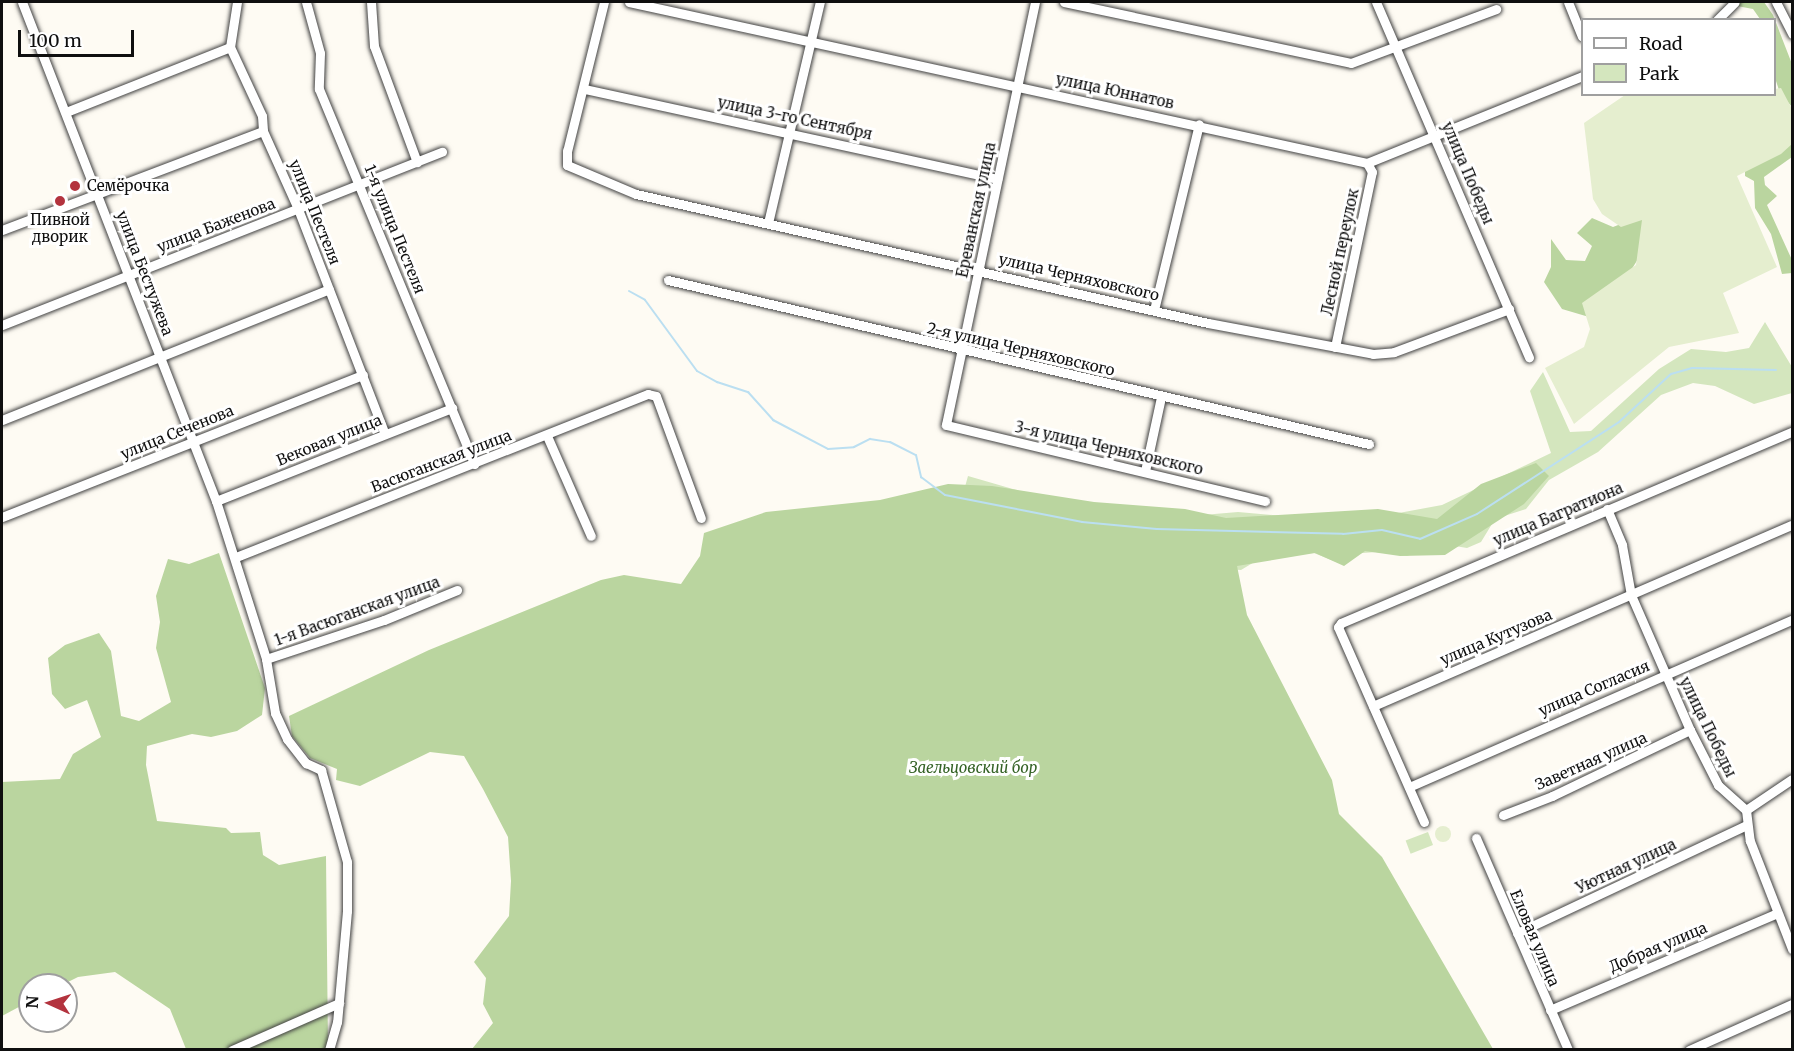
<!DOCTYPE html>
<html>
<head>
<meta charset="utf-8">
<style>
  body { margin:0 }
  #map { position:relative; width:1794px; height:1051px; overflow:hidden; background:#fefbf3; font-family:Merriweather,serif }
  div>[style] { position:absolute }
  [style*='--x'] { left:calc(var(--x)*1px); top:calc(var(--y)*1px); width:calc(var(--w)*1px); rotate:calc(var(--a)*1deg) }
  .green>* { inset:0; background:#d4e6be; transform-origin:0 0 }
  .forest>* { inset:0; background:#bad59f }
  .pitch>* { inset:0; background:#e5eecf }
  .round { border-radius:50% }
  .stream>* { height:2px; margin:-1px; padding:0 1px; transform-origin:1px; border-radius:1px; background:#bbdff1 }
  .roads { filter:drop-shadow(0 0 2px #424242) drop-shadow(0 0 2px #424242) }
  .minor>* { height:9px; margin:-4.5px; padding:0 4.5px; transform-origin:4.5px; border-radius:4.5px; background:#fff }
  .dots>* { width:16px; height:16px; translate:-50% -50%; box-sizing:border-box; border:3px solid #fff; border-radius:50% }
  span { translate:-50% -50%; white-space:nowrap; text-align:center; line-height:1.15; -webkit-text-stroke:6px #fff; paint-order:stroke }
  .street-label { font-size:15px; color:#0f0f0f }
  .poi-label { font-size:15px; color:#0f0f0f }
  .left { translate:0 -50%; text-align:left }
  .park-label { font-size:15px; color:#346225; font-style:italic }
  .frame { position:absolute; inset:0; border:3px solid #0f0f0f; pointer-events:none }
  .legend { position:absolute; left:1581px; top:18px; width:195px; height:78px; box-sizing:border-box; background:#fff; border:2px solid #9f9f9f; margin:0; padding:8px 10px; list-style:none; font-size:18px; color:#0f0f0f }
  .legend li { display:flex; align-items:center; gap:12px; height:30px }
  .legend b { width:30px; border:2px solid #9f9f9f }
  .north { position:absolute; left:18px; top:973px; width:60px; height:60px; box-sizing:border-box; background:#fff; border:2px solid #9f9f9f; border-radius:50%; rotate:273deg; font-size:16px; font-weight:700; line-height:24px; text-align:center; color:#0f0f0f }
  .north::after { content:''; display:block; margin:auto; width:21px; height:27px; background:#b3333e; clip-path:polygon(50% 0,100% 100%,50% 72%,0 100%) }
  .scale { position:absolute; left:18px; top:30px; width:116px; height:27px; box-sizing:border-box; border:3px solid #0f0f0f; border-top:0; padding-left:8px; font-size:18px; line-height:21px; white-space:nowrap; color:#0f0f0f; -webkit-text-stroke:4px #fff; paint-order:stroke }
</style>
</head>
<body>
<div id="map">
  <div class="green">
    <div style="clip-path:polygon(1765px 322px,1792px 367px,1792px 393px,1754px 404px,1715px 386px,1693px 383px,1661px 395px,1598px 452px,1549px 480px,1526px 509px,1495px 519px,1481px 542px,1467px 548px,1443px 544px,1407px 556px,1376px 552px,1350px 554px,1339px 563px,1314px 553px,1266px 555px,1241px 570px,1161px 565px,956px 519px,968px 476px,1057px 502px,1167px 518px,1238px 512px,1350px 522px,1442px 505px,1551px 453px,1530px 391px,1543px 372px,1570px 432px,1591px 431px,1659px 369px,1691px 349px,1726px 352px,1749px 348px)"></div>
    <div style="left:1428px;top:832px;width:14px;height:24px;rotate:69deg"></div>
  </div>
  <div class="forest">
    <div style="clip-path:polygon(1738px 2px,1764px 2px,1773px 15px,1792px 64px,1792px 107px,1780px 93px,1775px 78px,1774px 20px,1760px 19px,1753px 9px,1737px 6px)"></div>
    <div style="clip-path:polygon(1792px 140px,1792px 157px,1764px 177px,1765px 185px,1777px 196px,1767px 205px,1792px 260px,1792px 273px,1782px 274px,1771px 234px,1755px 208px,1754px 181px,1745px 176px,1745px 169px)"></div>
    <div style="clip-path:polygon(1644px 215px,1638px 259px,1617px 293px,1589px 317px,1562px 309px,1544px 282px,1551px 267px,1551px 239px,1566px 260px,1585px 261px,1592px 246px,1577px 233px,1592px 218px,1613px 227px)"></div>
    <div style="clip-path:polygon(1536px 463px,1549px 476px,1524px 504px,1445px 555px,1400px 556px,1365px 551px,1344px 566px,1315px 553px,1237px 566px,1247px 615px,1332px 780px,1339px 814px,1382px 857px,1493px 1049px,472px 1049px,493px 1023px,483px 1004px,486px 978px,474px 962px,509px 916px,511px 881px,508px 837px,483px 789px,464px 756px,430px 752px,360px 786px,336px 780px,337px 769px,310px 758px,292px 736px,289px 716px,429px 650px,601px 580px,624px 575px,681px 584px,700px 556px,704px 533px,766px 512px,880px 500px,948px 484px,992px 486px,1094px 502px,1185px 509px,1226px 518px,1378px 509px,1437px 519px,1481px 484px)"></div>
    <div style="clip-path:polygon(219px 553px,265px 688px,262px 715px,237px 731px,211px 737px,192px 734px,147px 746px,146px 765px,157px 821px,226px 828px,231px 833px,260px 832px,263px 855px,279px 865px,326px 856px,328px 1049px,186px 1049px,170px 1009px,115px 972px,78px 977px,62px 985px,30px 985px,30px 1001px,2px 1016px,2px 782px,60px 779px,73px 754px,101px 737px,87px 700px,65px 709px,52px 694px,48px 658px,65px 645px,99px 633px,111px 651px,121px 716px,139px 721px,171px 702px,156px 648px,160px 622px,156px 596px,168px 559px,189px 564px)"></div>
  </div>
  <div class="pitch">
    <div style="clip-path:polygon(1781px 88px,1792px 109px,1792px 144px,1781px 154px,1737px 176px,1777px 267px,1723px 293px,1739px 333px,1669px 347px,1574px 424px,1545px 368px,1584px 347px,1590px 329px,1582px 303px,1636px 265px,1642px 220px,1621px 227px,1602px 214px,1593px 199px,1584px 123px,1625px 95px,1740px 96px,1774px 94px,1775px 89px)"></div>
    <div class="round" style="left:1435px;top:826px;width:16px;height:16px"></div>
  </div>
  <div class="stream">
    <div style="--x:629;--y:291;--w:18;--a:29"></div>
    <div style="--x:645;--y:300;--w:88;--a:53.8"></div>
    <div style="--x:697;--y:371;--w:23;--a:29"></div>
    <div style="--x:717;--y:382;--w:33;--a:18"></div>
    <div style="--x:748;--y:392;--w:38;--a:48"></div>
    <div style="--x:773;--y:420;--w:62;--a:27.8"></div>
    <div style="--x:828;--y:449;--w:26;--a:-4"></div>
    <div style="--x:854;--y:447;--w:18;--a:-27"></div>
    <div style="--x:870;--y:439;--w:20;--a:9"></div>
    <div style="--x:890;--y:442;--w:29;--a:27"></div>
    <div style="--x:916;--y:455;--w:23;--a:77"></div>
    <div style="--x:921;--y:477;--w:30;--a:37"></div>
    <div style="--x:945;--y:495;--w:140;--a:11.1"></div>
    <div style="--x:1082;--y:522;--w:75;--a:5.3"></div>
    <div style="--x:1157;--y:529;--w:186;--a:1.5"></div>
    <div style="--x:1343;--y:534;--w:39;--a:-6"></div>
    <div style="--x:1382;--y:530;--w:39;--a:13"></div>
    <div style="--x:1420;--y:539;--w:62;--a:-23.7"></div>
    <div style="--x:1477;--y:514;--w:169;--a:-32.9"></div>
    <div style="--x:1619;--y:422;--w:71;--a:-42.7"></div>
    <div style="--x:1671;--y:374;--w:22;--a:-16"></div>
    <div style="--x:1692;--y:368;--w:84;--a:1.4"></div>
  </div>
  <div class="roads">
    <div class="minor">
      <div style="--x:22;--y:2;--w:535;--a:68.76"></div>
      <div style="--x:216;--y:501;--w:166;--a:72.4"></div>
      <div style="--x:266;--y:659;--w:55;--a:80.5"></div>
      <div style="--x:275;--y:713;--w:29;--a:65"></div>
      <div style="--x:287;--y:739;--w:31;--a:52"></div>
      <div style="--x:306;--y:763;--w:17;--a:25"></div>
      <div style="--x:321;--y:770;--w:96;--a:74.2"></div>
      <div style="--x:347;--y:862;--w:49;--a:90"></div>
      <div style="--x:347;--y:911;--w:111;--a:95.1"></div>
      <div style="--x:337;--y:1022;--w:29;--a:106"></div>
      <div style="--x:237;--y:2;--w:46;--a:98.8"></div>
      <div style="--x:230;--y:47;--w:76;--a:65.1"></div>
      <div style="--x:262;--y:116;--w:15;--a:86"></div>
      <div style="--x:263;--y:131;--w:85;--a:65.8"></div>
      <div style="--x:298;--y:209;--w:241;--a:68.9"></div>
      <div style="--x:306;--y:2;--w:53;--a:74.6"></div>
      <div style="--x:320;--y:53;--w:36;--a:92"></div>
      <div style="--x:319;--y:89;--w:406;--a:67.5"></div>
      <div style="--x:371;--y:2;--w:44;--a:86.1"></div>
      <div style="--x:374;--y:46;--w:124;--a:69.7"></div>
      <div style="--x:604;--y:2;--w:154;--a:103.9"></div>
      <div style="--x:567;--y:151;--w:14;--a:90"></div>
      <div style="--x:567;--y:165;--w:75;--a:22.8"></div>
      <div style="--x:636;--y:194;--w:586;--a:12.71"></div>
      <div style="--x:1208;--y:323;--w:168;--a:10.6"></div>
      <div style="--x:1373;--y:354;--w:21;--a:-5"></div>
      <div style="--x:1394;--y:352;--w:123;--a:-20.5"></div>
      <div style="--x:629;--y:2;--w:755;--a:12.31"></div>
      <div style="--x:1367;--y:163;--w:232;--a:-22"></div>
      <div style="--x:1035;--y:2;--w:432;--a:101.9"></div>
      <div style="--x:946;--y:425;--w:328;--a:13.4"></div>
      <div style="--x:1064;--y:2;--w:293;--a:12"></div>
      <div style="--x:1351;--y:63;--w:155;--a:-20.4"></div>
      <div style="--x:1376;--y:2;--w:387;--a:66.7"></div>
      <div style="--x:1568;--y:2;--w:37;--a:68"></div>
      <div style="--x:1776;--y:2;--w:36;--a:63"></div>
      <div style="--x:1717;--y:20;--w:25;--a:-45"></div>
      <div style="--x:585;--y:89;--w:422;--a:12.3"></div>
      <div style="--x:66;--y:112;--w:176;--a:-21.6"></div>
      <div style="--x:768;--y:223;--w:227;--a:-76.8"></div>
      <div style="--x:2;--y:230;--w:279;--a:-20.8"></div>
      <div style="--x:668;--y:280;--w:720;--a:13.17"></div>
      <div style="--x:1154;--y:310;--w:191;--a:-76.4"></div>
      <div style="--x:2;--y:325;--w:473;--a:-21.5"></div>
      <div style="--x:1335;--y:347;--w:179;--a:-78.1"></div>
      <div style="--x:1372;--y:172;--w:10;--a:-119"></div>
      <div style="--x:2;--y:420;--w:352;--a:-21.8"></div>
      <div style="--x:547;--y:436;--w:109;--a:66.3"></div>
      <div style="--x:1145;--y:471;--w:76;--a:-77.8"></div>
      <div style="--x:216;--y:501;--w:254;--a:-21.5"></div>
      <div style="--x:1607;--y:509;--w:39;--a:67"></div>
      <div style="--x:1622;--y:545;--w:51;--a:79.8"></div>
      <div style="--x:1631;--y:595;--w:147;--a:66.4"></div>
      <div style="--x:1690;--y:730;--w:62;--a:63"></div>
      <div style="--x:1718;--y:785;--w:38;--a:42"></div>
      <div style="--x:1746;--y:810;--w:31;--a:83"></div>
      <div style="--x:1750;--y:841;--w:116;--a:68.7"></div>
      <div style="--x:2;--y:517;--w:388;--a:-21.5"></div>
      <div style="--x:236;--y:557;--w:443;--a:-21.6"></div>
      <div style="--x:648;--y:394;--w:8;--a:14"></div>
      <div style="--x:656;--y:396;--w:130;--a:69.8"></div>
      <div style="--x:266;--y:659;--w:124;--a:-18.3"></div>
      <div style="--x:384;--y:620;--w:79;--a:-22.3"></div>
      <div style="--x:1373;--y:706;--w:456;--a:-23.4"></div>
      <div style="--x:1409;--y:787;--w:418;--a:-23.6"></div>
      <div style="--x:1746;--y:810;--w:55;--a:-34"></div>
      <div style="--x:1503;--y:815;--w:53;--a:-21.2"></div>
      <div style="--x:1552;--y:796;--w:153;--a:-25.6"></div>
      <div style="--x:1424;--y:822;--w:213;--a:-113.8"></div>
      <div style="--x:1338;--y:627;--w:5;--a:-53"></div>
      <div style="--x:1341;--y:623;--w:490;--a:-23"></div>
      <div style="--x:1476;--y:838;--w:231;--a:66.5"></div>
      <div style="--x:1517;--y:933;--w:254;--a:-25.2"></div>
      <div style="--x:1550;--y:1010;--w:247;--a:-23.1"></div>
      <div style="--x:232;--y:1050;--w:117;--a:-23.7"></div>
      <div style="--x:1689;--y:1050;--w:113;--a:-24.1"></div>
    </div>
  </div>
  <div class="dots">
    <div style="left:75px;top:186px;background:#b3333e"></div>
    <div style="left:60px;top:201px;background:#b3333e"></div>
  </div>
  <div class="street-label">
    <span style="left:1115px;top:91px;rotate:12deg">улица Юннатов</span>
    <span style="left:795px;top:118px;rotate:12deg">улица 3-го Сентября</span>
    <span style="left:1468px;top:173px;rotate:67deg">улица Победы</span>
    <span style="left:976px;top:210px;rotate:-78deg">Ереванская улица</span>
    <span style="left:315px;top:212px;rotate:68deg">улица Пестеля</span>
    <span style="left:216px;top:225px;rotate:-21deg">улица Баженова</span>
    <span style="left:395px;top:229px;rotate:68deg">1-я улица Пестеля</span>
    <span style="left:1340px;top:252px;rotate:-78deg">Лесной переулок</span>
    <span style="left:145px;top:273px;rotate:69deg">улица Бестужева</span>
    <span style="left:1079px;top:277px;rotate:13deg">улица Черняховского</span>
    <span style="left:1021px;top:349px;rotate:13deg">2-я улица Черняховского</span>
    <span style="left:177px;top:432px;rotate:-22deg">улица Сеченова</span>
    <span style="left:329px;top:440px;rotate:-22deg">Вековая улица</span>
    <span style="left:1109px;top:448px;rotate:13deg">3-я улица Черняховского</span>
    <span style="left:441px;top:461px;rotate:-21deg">Васюганская улица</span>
    <span style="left:1558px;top:514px;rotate:-23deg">улица Багратиона</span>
    <span style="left:357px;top:611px;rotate:-20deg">1-я Васюганская улица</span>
    <span style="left:1496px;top:637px;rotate:-23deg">улица Кутузова</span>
    <span style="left:1594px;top:688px;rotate:-23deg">улица Согласия</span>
    <span style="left:1708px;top:727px;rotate:64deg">улица Победы</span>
    <span style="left:1591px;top:761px;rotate:-24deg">Заветная улица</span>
    <span style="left:1626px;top:866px;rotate:-25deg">Уютная улица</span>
    <span style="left:1535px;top:938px;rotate:67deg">Еловая улица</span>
    <span style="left:1658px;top:947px;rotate:-23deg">Добрая улица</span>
  </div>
  <div class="poi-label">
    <span class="left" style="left:87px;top:186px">Семёрочка</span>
    <span style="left:60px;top:228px">Пивной<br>дворик</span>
  </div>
  <div class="park-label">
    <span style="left:973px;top:768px">Заельцовский бор</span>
  </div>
  <div class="frame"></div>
  <ul class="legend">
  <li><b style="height:8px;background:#fff"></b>Road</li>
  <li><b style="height:16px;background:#d4e6be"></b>Park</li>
  </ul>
  <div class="north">N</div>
  <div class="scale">100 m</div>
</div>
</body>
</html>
